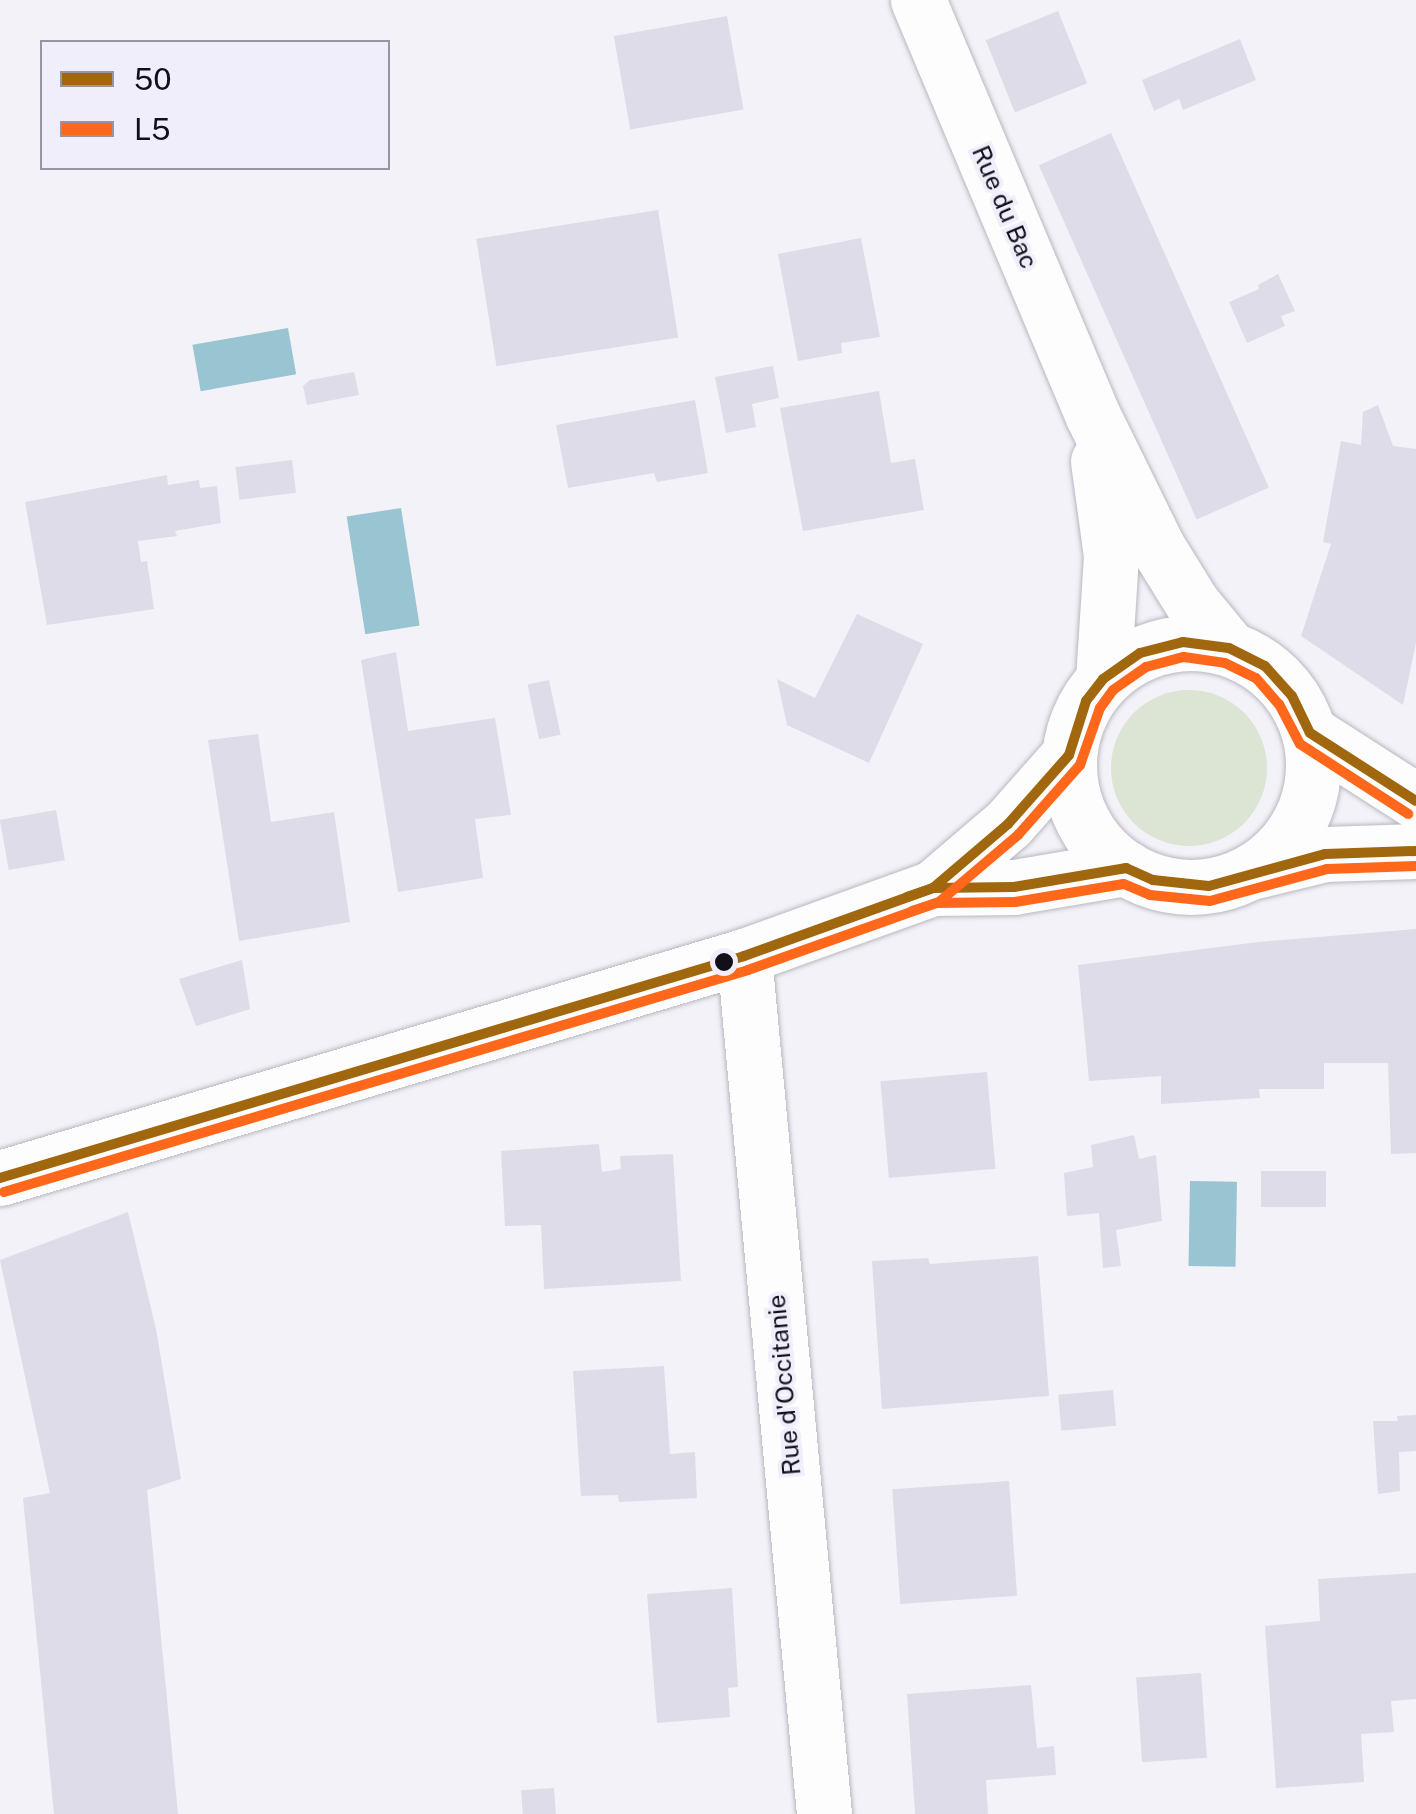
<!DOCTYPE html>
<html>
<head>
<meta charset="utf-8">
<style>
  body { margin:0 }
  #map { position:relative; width:1416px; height:1814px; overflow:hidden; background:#f3f2f8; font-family:"Public Sans",sans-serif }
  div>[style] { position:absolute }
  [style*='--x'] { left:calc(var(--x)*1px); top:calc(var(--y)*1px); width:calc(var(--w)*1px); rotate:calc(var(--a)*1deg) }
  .green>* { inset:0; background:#dce4d3 }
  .round { border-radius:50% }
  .water>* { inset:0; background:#99c4d2; transform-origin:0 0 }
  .building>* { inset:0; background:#dedce8; transform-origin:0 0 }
  .roads { filter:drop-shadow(0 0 2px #b9b7c0) drop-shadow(0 0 2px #b9b7c0) }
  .minor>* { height:55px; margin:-27.5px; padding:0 27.5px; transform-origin:27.5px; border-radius:27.5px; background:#fdfdfe }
  .minor>.ring { margin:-27.5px; padding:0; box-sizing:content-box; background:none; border:55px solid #fdfdfe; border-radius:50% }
  .bus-1>* { height:10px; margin:-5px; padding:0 5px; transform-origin:5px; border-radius:5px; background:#a0670f }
  .bus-2>* { height:10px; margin:-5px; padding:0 5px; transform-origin:5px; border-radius:5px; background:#ff671b }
  .dots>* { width:28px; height:28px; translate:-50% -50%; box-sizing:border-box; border:5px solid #f1eefc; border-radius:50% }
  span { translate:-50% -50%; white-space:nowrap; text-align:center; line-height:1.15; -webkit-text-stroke:8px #f1eefc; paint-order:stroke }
  .street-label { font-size:25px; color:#120f1a }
  .legend { position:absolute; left:40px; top:40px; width:350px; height:130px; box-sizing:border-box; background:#f1eefc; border:2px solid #9895a2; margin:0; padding:12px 18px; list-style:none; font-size:30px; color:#120f1a }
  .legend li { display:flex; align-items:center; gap:20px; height:50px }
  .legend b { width:50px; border:2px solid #9895a2 }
</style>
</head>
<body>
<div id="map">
  <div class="green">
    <div class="round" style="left:1111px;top:690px;width:156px;height:156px"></div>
  </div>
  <div class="water">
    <div style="left:288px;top:328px;width:47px;height:97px;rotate:80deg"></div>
    <div style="left:401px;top:508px;width:119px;height:55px;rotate:81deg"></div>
    <div style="left:1190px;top:1181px;width:47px;height:85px;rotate:1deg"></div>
  </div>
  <div class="building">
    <div style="left:1058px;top:11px;width:78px;height:78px;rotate:68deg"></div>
    <div style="left:727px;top:16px;width:95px;height:115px;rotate:80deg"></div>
    <div style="clip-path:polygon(1240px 39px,1256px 80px,1183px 110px,1179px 99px,1154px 111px,1142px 80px)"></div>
    <div style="left:1111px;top:133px;width:388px;height:79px;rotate:66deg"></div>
    <div style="left:658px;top:210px;width:129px;height:184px;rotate:81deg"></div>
    <div style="clip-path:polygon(861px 238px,880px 337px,841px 343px,842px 353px,798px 361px,778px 254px)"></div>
    <div style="clip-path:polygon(1278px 274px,1295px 311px,1281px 316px,1285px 326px,1247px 343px,1229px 302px,1259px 289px,1258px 285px)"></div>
    <div style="clip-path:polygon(773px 366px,779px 398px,752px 404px,756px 427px,726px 433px,715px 377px)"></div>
    <div style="clip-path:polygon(354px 372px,359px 395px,307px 405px,303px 386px,310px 380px)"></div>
    <div style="clip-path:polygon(879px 391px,891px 463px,915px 459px,924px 510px,803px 531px,780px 408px)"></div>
    <div style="clip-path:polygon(695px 400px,708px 473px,657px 482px,654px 473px,568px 488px,556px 425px)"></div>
    <div style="clip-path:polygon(1378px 405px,1393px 446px,1416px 449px,1416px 643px,1403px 705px,1301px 636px,1331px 544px,1323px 542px,1341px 441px,1361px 445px,1363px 412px)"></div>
    <div style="left:292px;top:460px;width:33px;height:57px;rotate:83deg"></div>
    <div style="clip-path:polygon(167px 475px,168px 485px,199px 480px,200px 488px,217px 486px,221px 523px,175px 531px,177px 536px,138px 541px,141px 562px,147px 561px,154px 609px,47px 625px,25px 502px)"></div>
    <div style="clip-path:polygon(857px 614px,923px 644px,869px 763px,787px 725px,777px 679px,815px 698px)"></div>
    <div style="clip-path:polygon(396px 652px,408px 731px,495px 718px,511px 815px,475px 819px,483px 878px,398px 892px,361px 660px)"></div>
    <div style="left:549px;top:680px;width:56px;height:22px;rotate:78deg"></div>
    <div style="clip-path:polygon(258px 734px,271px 822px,334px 812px,350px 922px,239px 941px,208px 740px)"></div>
    <div style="left:56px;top:810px;width:51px;height:57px;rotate:80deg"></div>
    <div style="clip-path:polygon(1416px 929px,1416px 1153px,1391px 1154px,1388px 1063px,1324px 1063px,1324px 1089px,1259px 1089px,1260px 1098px,1161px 1104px,1161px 1076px,1089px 1081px,1078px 965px,1258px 942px)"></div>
    <div style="clip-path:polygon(242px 960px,250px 1009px,196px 1026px,179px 979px)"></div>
    <div style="left:987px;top:1072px;width:97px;height:107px;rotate:85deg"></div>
    <div style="clip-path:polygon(1134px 1135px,1139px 1159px,1156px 1155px,1162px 1221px,1116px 1230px,1121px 1266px,1103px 1268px,1099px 1213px,1067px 1216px,1064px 1173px,1093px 1167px,1091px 1145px)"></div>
    <div style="clip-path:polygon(599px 1144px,602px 1172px,621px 1169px,620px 1156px,673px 1154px,681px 1281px,544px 1289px,541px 1225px,505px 1226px,501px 1151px)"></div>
    <div style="left:1261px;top:1171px;width:65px;height:36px"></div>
    <div style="clip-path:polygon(128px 1212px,156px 1329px,181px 1479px,147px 1490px,178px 1814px,54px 1814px,23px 1498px,50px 1493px,0 1260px)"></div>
    <div style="clip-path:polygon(1038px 1256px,1049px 1396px,882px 1409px,872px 1261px,928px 1258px,930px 1264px)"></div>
    <div style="clip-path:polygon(664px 1366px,670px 1454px,695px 1452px,697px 1498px,619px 1502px,618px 1495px,581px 1496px,573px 1371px)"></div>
    <div style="left:1113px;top:1390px;width:36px;height:55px;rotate:85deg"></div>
    <div style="clip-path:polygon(1416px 1415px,1416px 1451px,1399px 1452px,1400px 1491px,1378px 1494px,1373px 1421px,1398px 1421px,1397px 1416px)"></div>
    <div style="left:1009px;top:1481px;width:115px;height:117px;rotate:86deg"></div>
    <div style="clip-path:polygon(1416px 1573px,1416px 1699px,1391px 1701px,1394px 1732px,1361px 1734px,1364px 1782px,1276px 1788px,1265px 1626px,1320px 1621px,1318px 1579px)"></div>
    <div style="clip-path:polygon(732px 1588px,738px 1687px,728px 1688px,730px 1717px,657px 1723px,647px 1594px)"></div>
    <div style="left:1201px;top:1673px;width:85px;height:65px;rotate:86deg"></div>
    <div style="clip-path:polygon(1031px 1685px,1037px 1748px,1054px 1746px,1056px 1775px,986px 1780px,988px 1814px,915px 1814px,907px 1694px)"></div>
    <div style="left:554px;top:1788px;width:26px;height:33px;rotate:86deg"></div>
  </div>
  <div class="roads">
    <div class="minor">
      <div style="--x:918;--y:0;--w:449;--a:67.2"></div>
      <div style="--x:1092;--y:414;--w:149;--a:63.8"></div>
      <div style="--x:1158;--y:548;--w:65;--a:58.3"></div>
      <div style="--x:1192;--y:603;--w:58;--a:50.6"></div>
      <div style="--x:1098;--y:461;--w:96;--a:82.2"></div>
      <div style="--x:1111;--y:556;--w:123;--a:93.7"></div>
      <div class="ring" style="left:1069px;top:643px;width:189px;height:189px"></div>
      <div style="--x:1310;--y:733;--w:126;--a:32.7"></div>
      <div style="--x:1251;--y:872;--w:76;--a:-13.7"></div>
      <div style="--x:1325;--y:854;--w:91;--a:-1.9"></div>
      <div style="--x:933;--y:888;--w:99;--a:-40.5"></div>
      <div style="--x:1008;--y:824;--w:92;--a:-48.5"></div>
      <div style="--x:744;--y:956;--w:862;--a:84.67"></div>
      <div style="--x:0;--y:1178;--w:776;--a:-16.61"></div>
      <div style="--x:744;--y:956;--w:201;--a:-19.8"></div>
      <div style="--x:933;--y:888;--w:81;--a:-0.7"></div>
      <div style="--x:1014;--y:887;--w:114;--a:-9.6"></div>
    </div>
  </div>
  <div class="bus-1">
    <div style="--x:907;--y:897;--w:28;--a:-19"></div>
    <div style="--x:933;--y:888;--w:81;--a:-0.7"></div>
    <div style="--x:1014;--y:887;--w:114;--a:-9.6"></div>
    <div style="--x:1126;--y:868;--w:30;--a:24"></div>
    <div style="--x:1153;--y:880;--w:56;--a:6.1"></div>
    <div style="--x:1209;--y:886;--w:120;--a:-15.4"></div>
    <div style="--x:1325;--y:854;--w:91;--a:-1.9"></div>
    <div style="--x:0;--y:1178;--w:776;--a:-16.61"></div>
    <div style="--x:744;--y:956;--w:201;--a:-19.8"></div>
    <div style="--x:933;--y:888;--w:99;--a:-40.5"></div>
    <div style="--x:1008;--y:824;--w:92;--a:-48.5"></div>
    <div style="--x:1069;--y:755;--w:57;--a:-72.5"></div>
    <div style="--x:1086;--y:701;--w:28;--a:-52"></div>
    <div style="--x:1103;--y:679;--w:45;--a:-35.1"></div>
    <div style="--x:1140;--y:653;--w:44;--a:-14.3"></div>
    <div style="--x:1183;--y:642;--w:46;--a:7.4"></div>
    <div style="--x:1229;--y:648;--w:40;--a:26.6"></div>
    <div style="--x:1265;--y:666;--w:40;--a:48"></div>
    <div style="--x:1292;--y:696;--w:41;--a:64.1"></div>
    <div style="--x:1310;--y:733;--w:126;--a:32.7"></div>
  </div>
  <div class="bus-2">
    <div style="--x:912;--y:911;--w:25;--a:-18"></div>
    <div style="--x:936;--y:903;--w:79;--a:-0.7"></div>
    <div style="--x:1015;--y:902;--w:110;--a:-9.4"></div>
    <div style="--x:1124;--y:884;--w:28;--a:23"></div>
    <div style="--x:1150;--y:895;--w:60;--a:5.7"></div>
    <div style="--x:1210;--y:901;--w:121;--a:-15.3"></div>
    <div style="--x:1327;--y:869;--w:89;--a:-1.9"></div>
    <div style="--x:4;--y:1192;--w:776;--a:-16.61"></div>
    <div style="--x:748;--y:970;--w:203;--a:-19.6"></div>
    <div style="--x:939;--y:902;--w:104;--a:-40.3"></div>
    <div style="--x:1018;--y:835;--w:94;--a:-48.5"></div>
    <div style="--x:1080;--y:765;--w:60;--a:-70.7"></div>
    <div style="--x:1100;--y:708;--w:22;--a:-54"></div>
    <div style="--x:1113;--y:690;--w:40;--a:-34.9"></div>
    <div style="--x:1146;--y:667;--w:39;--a:-15"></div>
    <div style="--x:1184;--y:657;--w:41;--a:8.3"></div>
    <div style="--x:1225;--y:663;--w:34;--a:26"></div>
    <div style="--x:1256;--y:678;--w:35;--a:49"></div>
    <div style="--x:1279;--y:704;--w:45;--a:62.3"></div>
    <div style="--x:1300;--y:744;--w:129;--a:32.9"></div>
  </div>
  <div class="dots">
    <div style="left:724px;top:962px;background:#120f1a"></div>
  </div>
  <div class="street-label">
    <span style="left:1005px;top:207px;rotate:67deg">Rue du Bac</span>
    <span style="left:784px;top:1385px;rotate:-95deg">Rue d'Occitanie</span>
  </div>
  <ul class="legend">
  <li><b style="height:12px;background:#a0670f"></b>50</li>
  <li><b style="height:12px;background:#ff671b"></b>L5</li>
  </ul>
</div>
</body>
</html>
